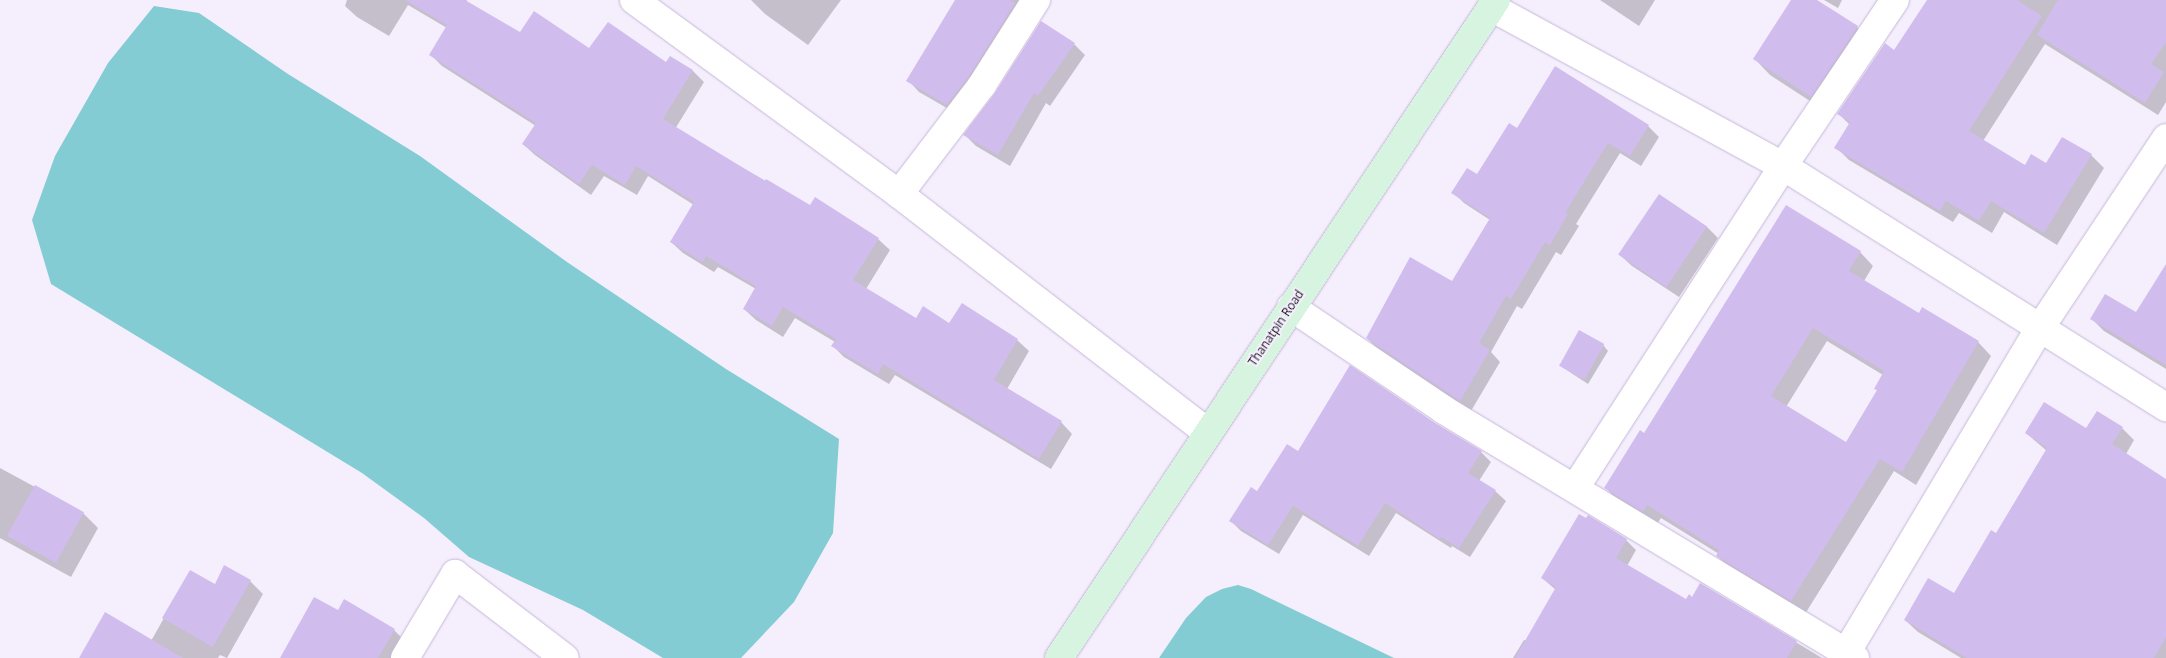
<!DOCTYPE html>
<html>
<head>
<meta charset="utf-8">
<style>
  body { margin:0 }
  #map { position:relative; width:2166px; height:658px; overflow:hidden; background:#f5effd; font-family:"Open Sans",sans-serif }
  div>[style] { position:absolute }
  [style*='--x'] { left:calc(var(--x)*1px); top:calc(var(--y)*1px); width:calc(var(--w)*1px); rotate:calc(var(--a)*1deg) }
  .water>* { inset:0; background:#83ccd3 }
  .shadow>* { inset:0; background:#0003 }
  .building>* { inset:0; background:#d1bcee; transform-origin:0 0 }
  .roads { filter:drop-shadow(0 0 1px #c7b7d9) drop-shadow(0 0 1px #c7b7d9) }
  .minor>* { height:28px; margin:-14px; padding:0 14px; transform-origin:14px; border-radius:14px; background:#fff }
  .secondary>* { height:28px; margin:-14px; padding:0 14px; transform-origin:14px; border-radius:14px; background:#d7f4e0 }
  span { translate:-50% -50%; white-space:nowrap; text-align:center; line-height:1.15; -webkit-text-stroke:4px #f5effd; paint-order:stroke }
  .street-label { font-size:12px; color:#1a1420 }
</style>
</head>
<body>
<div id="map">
  <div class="water">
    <div style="clip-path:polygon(154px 6px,199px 13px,288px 74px,420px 156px,567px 262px,726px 369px,839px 439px,833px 533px,794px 602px,741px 658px,663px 658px,583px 610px,469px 557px,424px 518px,362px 473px,51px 284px,32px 220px,55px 156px,108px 63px)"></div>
    <div style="clip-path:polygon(1238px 585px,1251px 589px,1394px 658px,1159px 658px,1186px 618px,1206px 597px,1222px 589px)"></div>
  </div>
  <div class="shadow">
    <div style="clip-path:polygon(347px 0,467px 0,466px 2px,520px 34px,693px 71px,704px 82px,675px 129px,811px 207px,878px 239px,890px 250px,866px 289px,917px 319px,1017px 340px,1029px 351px,1007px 389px,1061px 422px,1072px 434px,1051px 469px,895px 375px,889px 384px,844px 357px,833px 346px,835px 342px,795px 318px,783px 337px,756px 320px,744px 309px,756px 289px,718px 267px,714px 272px,683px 253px,671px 242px,694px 205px,648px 176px,637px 195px,604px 176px,591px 195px,535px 155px,523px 144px,536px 126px,442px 66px,431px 55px,447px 28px,408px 5px,389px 36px,357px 17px,345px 6px)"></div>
    <div style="clip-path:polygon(751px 0,841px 0,808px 45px,765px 14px)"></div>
    <div style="clip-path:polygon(957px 0,1020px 0,959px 115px,919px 92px,908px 80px)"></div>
    <div style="clip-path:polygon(1600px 0,1655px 0,1639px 26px)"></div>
    <div style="clip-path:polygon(1792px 0,1815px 0,1857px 27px,1873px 43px,1827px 112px,1770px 75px,1755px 59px)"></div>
    <div style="clip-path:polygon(1824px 0,1842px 0,1838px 8px)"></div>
    <div style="clip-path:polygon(1928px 0,2166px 0,2166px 102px,2158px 115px,2045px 44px,1983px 141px,2025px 167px,2046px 165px,2063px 138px,2091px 155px,2104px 168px,2057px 245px,2004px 212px,1992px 233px,1959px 213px,1953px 222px,1849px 160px,1836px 147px,1850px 125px,1839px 114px,1895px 52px)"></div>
    <div style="clip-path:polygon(1074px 44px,1085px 55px,1050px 106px,1046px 103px,1010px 166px,976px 146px,965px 135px)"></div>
    <div style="clip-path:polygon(1648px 126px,1659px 137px,1641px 166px,1620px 153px,1576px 224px,1579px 226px,1561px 255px,1556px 252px,1522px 309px,1517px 306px,1491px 352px,1500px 362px,1471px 411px,1378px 349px,1367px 338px,1452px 283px,1490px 220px,1464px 203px,1453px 192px,1477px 176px,1517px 130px)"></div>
    <div style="clip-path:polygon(1659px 196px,1707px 227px,1718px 238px,1679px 297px,1632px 266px,1620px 255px)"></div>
    <div style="clip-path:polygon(evenodd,1860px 252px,1873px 266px,1864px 281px,1919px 315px,1978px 342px,1991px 356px,1916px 485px,1894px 471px,1805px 614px,1731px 569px,1717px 556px,1719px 554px,1661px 518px,1657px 524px,1619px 502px,1606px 488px,1645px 435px,1860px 252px,1827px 341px,1883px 375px,1875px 388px,1878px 391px,1846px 443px,1786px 407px,1827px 341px)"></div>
    <div style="clip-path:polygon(2166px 266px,2166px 369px,2104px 331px,2092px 319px,2136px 314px)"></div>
    <div style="clip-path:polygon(1603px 345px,1608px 351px,1588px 384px,1559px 365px)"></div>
    <div style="clip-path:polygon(1435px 424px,1481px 452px,1491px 462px,1479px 481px,1495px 491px,1506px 501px,1470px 557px,1452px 546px,1451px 548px,1396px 513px,1369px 556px,1303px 515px,1279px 554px,1241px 531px,1231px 521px,1298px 453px)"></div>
    <div style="clip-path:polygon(2122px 428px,2134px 440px,2126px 454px,2166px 481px,2166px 658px,1961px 658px,1918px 632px,1905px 620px,1955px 595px,1997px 535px,2047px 451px,2026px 433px)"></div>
    <div style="clip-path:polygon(0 468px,83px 513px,98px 528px,71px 577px,0 538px)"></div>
    <div style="clip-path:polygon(1626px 540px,1636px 550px,1627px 566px,1686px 600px,1693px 598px,1701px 585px,1822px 658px,1513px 658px,1524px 640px,1526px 641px,1556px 590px,1542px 578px)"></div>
    <div style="clip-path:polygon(190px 572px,215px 585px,250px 581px,263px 594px,227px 658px,220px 655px,218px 658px,88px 658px,151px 641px)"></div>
    <div style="clip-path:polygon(345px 601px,394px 630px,406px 642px,396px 658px,282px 658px,338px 612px)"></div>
  </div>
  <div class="building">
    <div style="clip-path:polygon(405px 0,465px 0,520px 32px,534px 11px,589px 48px,608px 22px,666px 62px,670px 56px,693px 70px,663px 119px,765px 181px,766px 179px,810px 205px,815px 197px,879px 238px,853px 280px,916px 318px,923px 306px,949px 323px,962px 303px,1018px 339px,994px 380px,1062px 421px,1039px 459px,883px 364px,878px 374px,831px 346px,836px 339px,783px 307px,772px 326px,743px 309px,756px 286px,706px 256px,703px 262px,670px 242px,694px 202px,636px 166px,625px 185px,592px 165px,579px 184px,522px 144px,536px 123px,429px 55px,447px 25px)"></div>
    <div style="clip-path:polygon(955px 0,1010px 0,1015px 3px,969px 76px,947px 105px,906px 81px)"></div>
    <div style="clip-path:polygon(1791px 0,1817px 0,1858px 26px,1811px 97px,1753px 59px)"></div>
    <div style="clip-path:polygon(1927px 0,2017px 0,2042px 16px,1969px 131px,2025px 165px,2031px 154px,2046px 163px,2062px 137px,2092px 154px,2044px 233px,1991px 201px,1979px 221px,1946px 201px,1940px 211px,1834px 148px,1850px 122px,1837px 114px,1885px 43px,1894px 50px)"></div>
    <div style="clip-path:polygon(2058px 0,2166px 0,2166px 42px,2151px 64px,2164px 72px,2145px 103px,2037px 35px)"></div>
    <div style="clip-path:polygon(1041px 21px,1075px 43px,1038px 96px,1034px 93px,998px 155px,963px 135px,995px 93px)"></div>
    <div style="clip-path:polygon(1555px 66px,1649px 125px,1630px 156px,1608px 143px,1565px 213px,1568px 214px,1550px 245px,1545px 242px,1511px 299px,1506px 296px,1479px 343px,1490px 350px,1460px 401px,1366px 338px,1410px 257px,1452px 281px,1490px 218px,1451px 193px,1467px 168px,1477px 174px,1509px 123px,1517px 128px)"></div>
    <div style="left:1659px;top:194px;width:58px;height:73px;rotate:34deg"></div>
    <div style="clip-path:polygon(evenodd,1786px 205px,1861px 251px,1849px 271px,1919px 313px,1922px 307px,1979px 341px,1902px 472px,1880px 459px,1791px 601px,1716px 556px,1719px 550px,1647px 505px,1643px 512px,1604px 488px,1640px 430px,1644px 433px,1786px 205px,1813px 328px,1884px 371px,1874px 389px,1877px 390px,1846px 442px,1771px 396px,1813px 328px)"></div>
    <div style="clip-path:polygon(2166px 264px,2166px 365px,2090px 319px,2105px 294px,2136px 312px)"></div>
    <div style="left:1579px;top:330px;width:29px;height:41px;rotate:29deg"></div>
    <div style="clip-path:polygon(1350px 365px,1435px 423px,1482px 451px,1468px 473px,1496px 490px,1459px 548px,1441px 537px,1440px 539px,1385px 503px,1358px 546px,1293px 506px,1268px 545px,1229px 521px,1251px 487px,1257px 491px,1287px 444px,1298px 451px)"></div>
    <div style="clip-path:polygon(2044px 402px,2086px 428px,2097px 411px,2123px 427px,2112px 444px,2166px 479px,2166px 637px,2154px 658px,1967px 658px,1904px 620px,1928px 578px,1954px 593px,1991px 530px,1996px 533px,2047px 448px,2025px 433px)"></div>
    <div style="left:35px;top:485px;width:56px;height:58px;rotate:29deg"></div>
    <div style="clip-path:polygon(1579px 514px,1586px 518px,1588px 515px,1627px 539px,1616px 558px,1686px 599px,1689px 594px,1692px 597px,1700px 583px,1797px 641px,1787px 658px,1515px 658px,1556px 587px,1541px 578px)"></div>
    <div style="clip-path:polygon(224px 565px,251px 580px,213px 647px,162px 618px,190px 570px,215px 584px)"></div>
    <div style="clip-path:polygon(314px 597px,338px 610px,344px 599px,395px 629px,378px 658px,280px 658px)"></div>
    <div style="clip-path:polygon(105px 612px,183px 658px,79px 658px)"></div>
  </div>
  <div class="roads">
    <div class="minor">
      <div style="--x:634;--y:0;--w:328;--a:36.2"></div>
      <div style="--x:899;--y:194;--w:389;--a:37.7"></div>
      <div style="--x:1491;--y:7;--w:332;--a:28.6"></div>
      <div style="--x:1783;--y:166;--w:453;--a:32.2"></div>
      <div style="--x:899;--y:194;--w:137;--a:-52.7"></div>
      <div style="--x:982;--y:85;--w:101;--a:-57.6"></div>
      <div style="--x:1291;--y:307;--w:184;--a:33.9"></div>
      <div style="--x:1444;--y:410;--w:480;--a:31.1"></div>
      <div style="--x:1575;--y:488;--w:383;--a:-57.1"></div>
      <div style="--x:1783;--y:166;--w:200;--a:-56"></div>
      <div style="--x:1846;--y:653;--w:378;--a:-59.2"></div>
      <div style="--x:2040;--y:328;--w:228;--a:-56.4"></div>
      <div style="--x:405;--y:658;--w:98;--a:-59.2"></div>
      <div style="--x:455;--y:574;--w:138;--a:37.4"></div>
    </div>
    <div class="secondary">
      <div style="--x:1059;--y:658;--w:790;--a:-56.41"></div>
    </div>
  </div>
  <div class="street-label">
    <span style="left:1276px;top:328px;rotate:-56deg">Thanatpin Road</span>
  </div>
</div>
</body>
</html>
